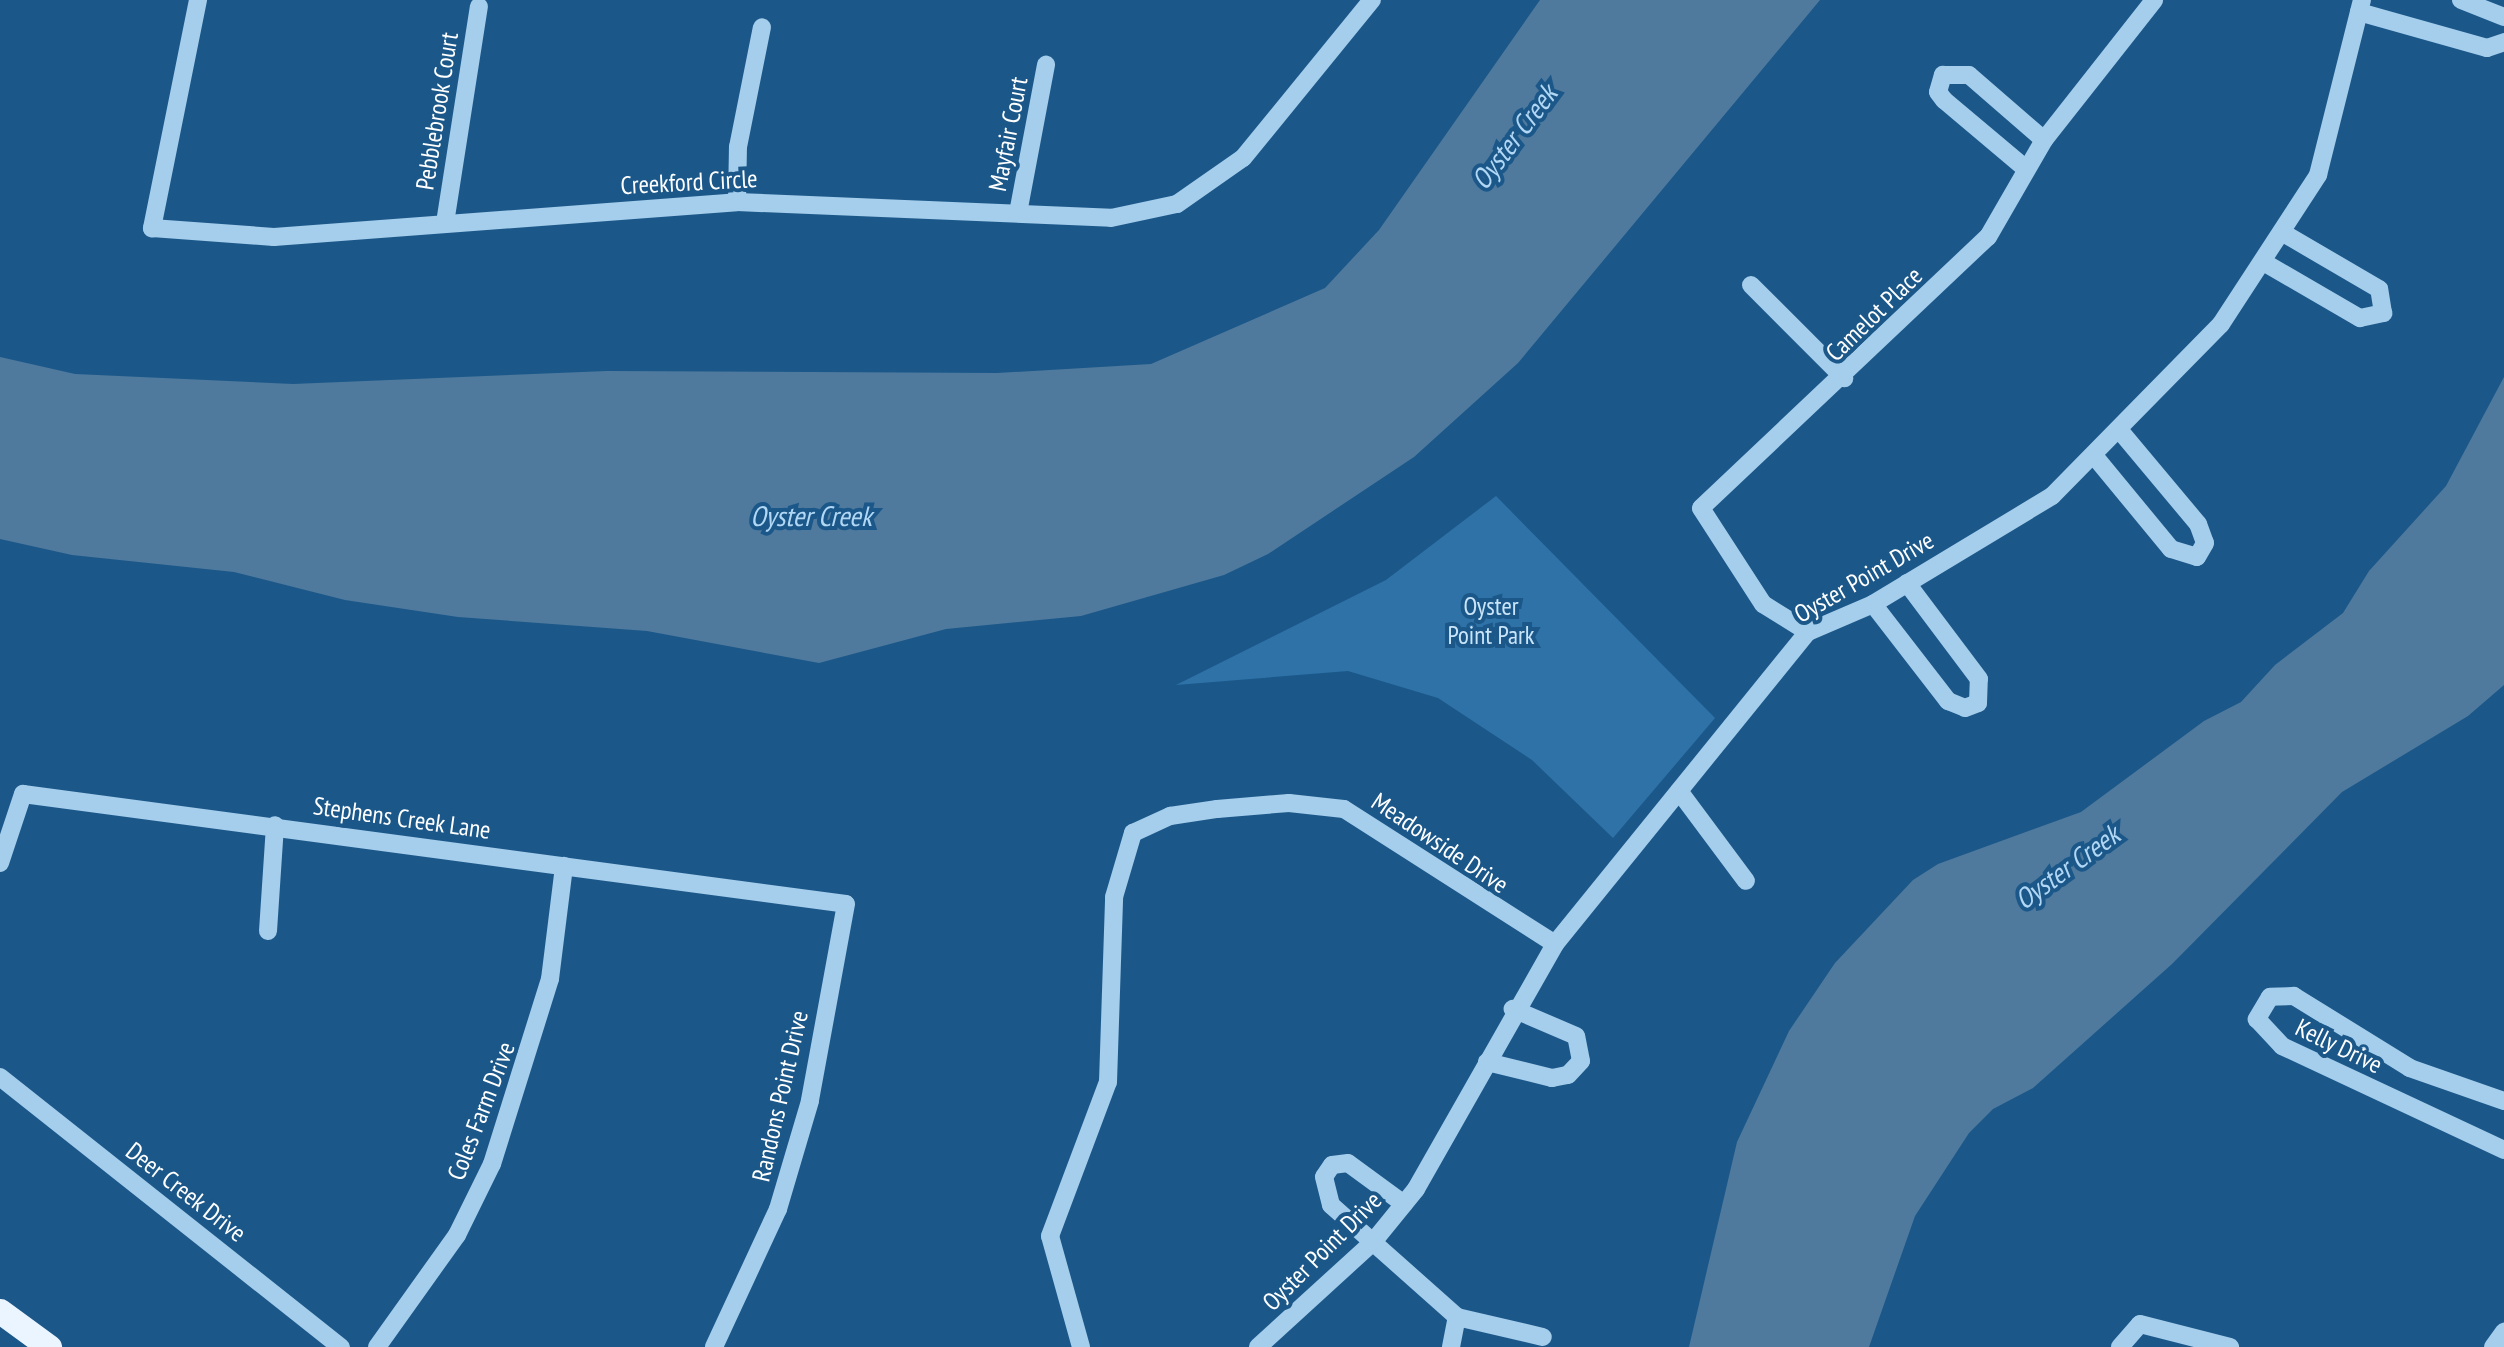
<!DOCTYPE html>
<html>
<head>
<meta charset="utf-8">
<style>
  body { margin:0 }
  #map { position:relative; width:2504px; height:1347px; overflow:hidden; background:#1b5889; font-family:"PT Sans Narrow",sans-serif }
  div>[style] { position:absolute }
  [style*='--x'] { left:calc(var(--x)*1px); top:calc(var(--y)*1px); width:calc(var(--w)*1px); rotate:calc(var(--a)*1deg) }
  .green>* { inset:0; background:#2e72a7 }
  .water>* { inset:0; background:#4f7a9e }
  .minor>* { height:18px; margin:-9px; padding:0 9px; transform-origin:9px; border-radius:9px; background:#a5cdec }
  .major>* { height:25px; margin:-12.5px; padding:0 12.5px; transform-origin:12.5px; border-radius:12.5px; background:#ebf5ff }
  span { translate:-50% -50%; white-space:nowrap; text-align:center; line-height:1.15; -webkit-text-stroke:8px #1b5889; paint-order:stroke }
  .street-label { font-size:25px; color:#fff }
  .park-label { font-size:25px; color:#cae5f9 }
  .water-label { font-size:28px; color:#b1d7f4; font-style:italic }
</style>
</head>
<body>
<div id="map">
  <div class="green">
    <div style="clip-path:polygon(1496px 496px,1715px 718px,1613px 838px,1532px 760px,1438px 698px,1348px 671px,1176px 685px,1386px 580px)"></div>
  </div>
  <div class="water">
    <div style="clip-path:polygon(1540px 0,1820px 0,1518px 363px,1414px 457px,1268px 554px,1224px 575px,1081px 616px,946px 629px,819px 663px,647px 631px,458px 617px,345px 600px,234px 572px,72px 555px,0 539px,0 357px,75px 374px,293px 384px,607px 371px,997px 373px,1151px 364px,1325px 288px,1379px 230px)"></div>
    <div style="clip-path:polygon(2504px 377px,2504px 685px,2468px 716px,2342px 792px,2172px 964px,2033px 1088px,1993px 1109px,1969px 1133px,1915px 1216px,1869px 1347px,1689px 1347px,1737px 1142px,1789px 1031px,1835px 963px,1913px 880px,1938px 864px,2081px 812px,2204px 721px,2241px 702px,2275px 665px,2343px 613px,2369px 571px,2446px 486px)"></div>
  </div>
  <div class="minor">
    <div style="--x:198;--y:0;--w:233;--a:101.4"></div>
    <div style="--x:152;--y:228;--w:122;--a:4.2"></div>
    <div style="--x:274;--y:237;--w:464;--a:-4.3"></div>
    <div style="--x:737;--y:202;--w:374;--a:2.4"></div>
    <div style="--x:1111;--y:218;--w:67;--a:-12"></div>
    <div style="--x:1177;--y:204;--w:80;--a:-34.9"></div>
    <div style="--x:1243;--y:158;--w:204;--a:-50.8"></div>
    <div style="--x:2461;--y:0;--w:46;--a:21.6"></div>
    <div style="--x:2359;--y:12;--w:133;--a:15.7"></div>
    <div style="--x:2487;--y:48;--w:18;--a:-19"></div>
    <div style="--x:2026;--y:169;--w:107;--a:-139.9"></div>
    <div style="--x:1944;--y:100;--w:10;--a:-127"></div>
    <div style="--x:1938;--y:92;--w:18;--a:-74"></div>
    <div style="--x:1943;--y:75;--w:26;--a:0"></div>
    <div style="--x:1969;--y:75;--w:99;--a:40.9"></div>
    <div style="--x:737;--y:202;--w:55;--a:-89"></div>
    <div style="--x:738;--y:147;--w:122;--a:-78.7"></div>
    <div style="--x:1018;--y:213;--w:151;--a:-79.3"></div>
    <div style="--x:445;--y:223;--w:219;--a:-81.1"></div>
    <div style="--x:2265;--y:263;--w:110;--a:30.1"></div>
    <div style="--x:2360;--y:318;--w:24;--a:-12"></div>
    <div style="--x:2383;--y:313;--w:24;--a:-99"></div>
    <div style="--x:2379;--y:289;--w:111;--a:-149.7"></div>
    <div style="--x:1751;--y:285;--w:132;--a:45"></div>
    <div style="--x:2096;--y:458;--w:118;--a:50.5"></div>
    <div style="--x:2171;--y:549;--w:27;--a:17"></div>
    <div style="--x:2197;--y:557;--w:16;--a:-60"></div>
    <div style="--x:2205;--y:543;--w:20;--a:-110"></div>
    <div style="--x:2198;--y:524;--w:120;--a:-129.9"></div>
    <div style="--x:1873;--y:604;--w:123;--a:52.3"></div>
    <div style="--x:1948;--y:701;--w:18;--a:22"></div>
    <div style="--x:1965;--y:708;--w:14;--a:-21"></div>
    <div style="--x:1978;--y:703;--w:24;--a:-88"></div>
    <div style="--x:1979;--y:679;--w:120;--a:-126.9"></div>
    <div style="--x:1808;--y:632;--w:53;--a:-148.1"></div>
    <div style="--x:1763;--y:604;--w:114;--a:-122.9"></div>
    <div style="--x:1701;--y:508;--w:395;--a:-43.4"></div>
    <div style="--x:1988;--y:237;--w:112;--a:-60"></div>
    <div style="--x:2044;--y:140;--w:178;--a:-51.8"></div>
    <div style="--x:1679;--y:791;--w:112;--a:53.3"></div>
    <div style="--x:0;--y:863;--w:73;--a:-71.6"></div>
    <div style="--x:23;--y:794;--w:830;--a:7.61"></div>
    <div style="--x:846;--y:904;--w:200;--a:100.4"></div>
    <div style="--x:810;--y:1101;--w:113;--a:106.5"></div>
    <div style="--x:778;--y:1209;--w:152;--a:114.9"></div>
    <div style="--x:268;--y:931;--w:106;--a:-86.2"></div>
    <div style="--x:1487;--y:1062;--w:67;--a:13.8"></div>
    <div style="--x:1552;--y:1078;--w:16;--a:-11"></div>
    <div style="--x:1568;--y:1075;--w:19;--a:-47"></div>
    <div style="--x:1581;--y:1061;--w:25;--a:-101"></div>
    <div style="--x:1576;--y:1036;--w:69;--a:-156.8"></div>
    <div style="--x:0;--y:1077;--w:435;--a:38.4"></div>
    <div style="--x:2504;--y:1101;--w:100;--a:-160.7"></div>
    <div style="--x:2410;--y:1068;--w:137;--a:-148.2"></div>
    <div style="--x:2294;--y:996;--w:24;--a:178"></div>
    <div style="--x:2270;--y:997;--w:26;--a:121"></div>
    <div style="--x:2257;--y:1019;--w:37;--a:47"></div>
    <div style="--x:2282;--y:1046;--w:245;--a:25.1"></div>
    <div style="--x:1404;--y:1204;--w:69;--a:-143.8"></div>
    <div style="--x:1348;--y:1163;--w:16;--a:173"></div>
    <div style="--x:1332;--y:1165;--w:14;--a:124"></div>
    <div style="--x:1324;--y:1177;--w:29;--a:76"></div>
    <div style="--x:1331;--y:1205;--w:169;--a:41.6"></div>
    <div style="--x:1457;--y:1317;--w:88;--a:13.1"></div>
    <div style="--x:377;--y:1347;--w:138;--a:-54.5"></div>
    <div style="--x:457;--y:1235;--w:79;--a:-63.8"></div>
    <div style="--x:492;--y:1164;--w:194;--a:-72.6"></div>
    <div style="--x:550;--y:979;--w:114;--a:-82.9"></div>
    <div style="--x:1081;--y:1347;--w:115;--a:-105.6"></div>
    <div style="--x:1050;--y:1236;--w:165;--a:-69.4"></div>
    <div style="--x:1108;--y:1082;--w:185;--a:-88.1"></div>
    <div style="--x:1114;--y:897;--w:67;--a:-73.5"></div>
    <div style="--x:1133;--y:833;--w:41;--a:-24.7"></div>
    <div style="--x:1170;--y:816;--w:48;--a:-8.5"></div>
    <div style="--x:1217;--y:809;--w:72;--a:-4.8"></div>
    <div style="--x:1289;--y:803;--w:55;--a:6.2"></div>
    <div style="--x:1344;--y:809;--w:250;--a:32.6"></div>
    <div style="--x:1258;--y:1347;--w:156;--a:-42.4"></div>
    <div style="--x:1373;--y:1242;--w:68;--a:-50.9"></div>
    <div style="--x:1416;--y:1189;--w:282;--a:-60.4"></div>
    <div style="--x:1555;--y:944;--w:402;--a:-51"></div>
    <div style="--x:1808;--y:632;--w:71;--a:-23.3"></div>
    <div style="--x:1873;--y:604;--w:209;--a:-31.1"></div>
    <div style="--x:2052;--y:496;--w:241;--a:-45.5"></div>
    <div style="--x:2221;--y:324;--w:178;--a:-56.9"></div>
    <div style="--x:2318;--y:175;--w:180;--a:-75.9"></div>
    <div style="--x:1451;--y:1347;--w:31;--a:-79"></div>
    <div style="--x:2120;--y:1347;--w:30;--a:-49"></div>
    <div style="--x:2140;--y:1324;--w:93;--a:14.3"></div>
    <div style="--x:2493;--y:1347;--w:19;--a:-54"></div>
  </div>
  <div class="major">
    <div style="--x:0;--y:1311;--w:61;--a:36.3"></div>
  </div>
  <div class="street-label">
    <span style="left:437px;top:111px;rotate:-81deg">Pebblebrook Court</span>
    <span style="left:1008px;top:134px;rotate:-79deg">Mayfair Court</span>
    <span style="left:689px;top:182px;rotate:-3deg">Creekford Circle</span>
    <span style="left:1874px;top:314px;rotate:-44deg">Camelot Place</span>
    <span style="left:1864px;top:577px;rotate:-30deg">Oyster Point Drive</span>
    <span style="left:402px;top:818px;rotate:8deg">Stephens Creek Lane</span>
    <span style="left:1440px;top:843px;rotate:34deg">Meadowside Drive</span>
    <span style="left:2339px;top:1046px;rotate:26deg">Kelly Drive</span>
    <span style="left:780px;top:1096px;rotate:-77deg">Randons Point Drive</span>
    <span style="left:481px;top:1111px;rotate:-69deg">Coles Farm Drive</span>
    <span style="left:186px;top:1192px;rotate:38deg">Deer Creek Drive</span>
    <span style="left:1322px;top:1251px;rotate:-45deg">Oyster Point Drive</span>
  </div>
  <div class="park-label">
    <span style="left:1491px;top:621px">Oyster<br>Point Park</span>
  </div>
  <div class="water-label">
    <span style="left:1514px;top:137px;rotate:-53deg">Oyster Creek</span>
    <span style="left:811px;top:516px">Oyster Creek</span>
    <span style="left:2067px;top:867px;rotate:-36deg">Oyster Creek</span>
  </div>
</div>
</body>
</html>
